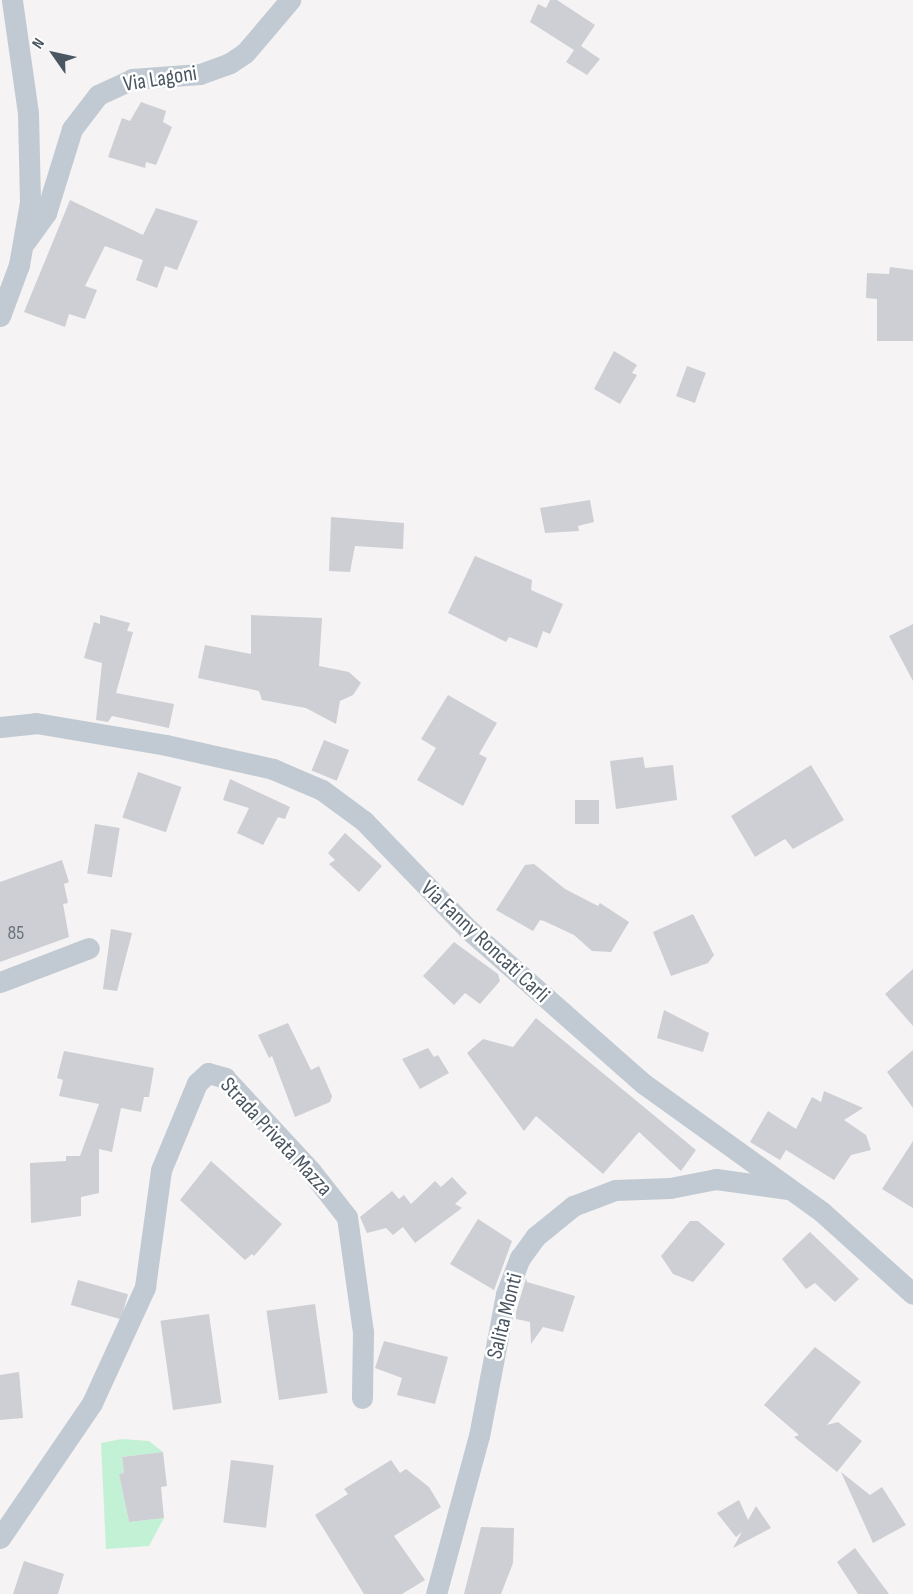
<!DOCTYPE html>
<html>
<head>
<meta charset="utf-8">
<style>
  body { margin:0 }
  #map { position:relative; width:913px; height:1594px; overflow:hidden; background:#f5f3f3; font-family:"Sofia Sans Condensed",sans-serif }
  div>[style] { position:absolute }
  [style*='--x'] { left:calc(var(--x)*1px); top:calc(var(--y)*1px); width:calc(var(--w)*1px); rotate:calc(var(--a)*1deg) }
  .green>* { inset:0; background:#c3f1d5 }
  .building>* { inset:0; background:#cdcfd5; transform-origin:0 0 }
  .street>* { height:21px; margin:-10.5px; padding:0 10.5px; transform-origin:10.5px; border-radius:10.5px; background:#c1cad2 }
  span { translate:-50% -50%; white-space:nowrap; text-align:center; line-height:1.15; -webkit-text-stroke:5px #fff; paint-order:stroke }
  .number-label { font-size:20px; color:#6b747e }
  .number-label span { -webkit-text-stroke-width:0 }
  .street-label { font-size:22px; color:#4a5661 }
  .north { position:absolute; left:24px; top:24px; width:60px; height:60px; -webkit-text-stroke:4px #fff; paint-order:stroke; rotate:304deg; font-size:16px; font-weight:700; line-height:24px; text-align:center; color:#4a5661 }
  .north::after { content:''; display:block; margin:auto; width:21px; height:27px; background:#4a5661; clip-path:polygon(50% 0,100% 100%,50% 72%,0 100%) }
</style>
</head>
<body>
<div id="map">
  <div class="green">
    <div style="clip-path:polygon(122px 1439px,149px 1441px,163px 1452px,122px 1457px,124px 1473px,119px 1474px,129px 1522px,164px 1518px,149px 1546px,106px 1549px,101px 1443px)"></div>
  </div>
  <div class="building">
    <div style="clip-path:polygon(550px 0,557px 0,595px 25px,581px 46px,600px 59px,587px 75px,566px 62px,574px 50px,530px 22px,538px 4px,546px 8px)"></div>
    <div style="clip-path:polygon(141px 102px,166px 111px,163px 122px,172px 127px,156px 165px,146px 162px,145px 168px,108px 157px,122px 118px,130px 121px)"></div>
    <div style="clip-path:polygon(70px 200px,143px 235px,156px 208px,198px 221px,177px 270px,165px 266px,157px 288px,136px 280px,143px 260px,105px 246px,85px 286px,97px 290px,85px 319px,69px 314px,65px 327px,24px 312px)"></div>
    <div style="clip-path:polygon(890px 267px,913px 270px,913px 341px,877px 341px,877px 299px,866px 298px,867px 273px,889px 274px)"></div>
    <div style="clip-path:polygon(614px 351px,637px 365px,632px 373px,637px 375px,620px 404px,594px 389px)"></div>
    <div style="left:687px;top:366px;width:20px;height:32px;rotate:20deg"></div>
    <div style="clip-path:polygon(590px 500px,594px 522px,578px 526px,579px 531px,545px 533px,540px 508px)"></div>
    <div style="clip-path:polygon(331px 517px,404px 523px,403px 549px,355px 546px,350px 572px,329px 571px)"></div>
    <div style="clip-path:polygon(475px 556px,532px 580px,531px 590px,563px 604px,550px 634px,543px 631px,537px 648px,509px 637px,506px 642px,448px 613px)"></div>
    <div style="clip-path:polygon(100px 615px,130px 623px,127px 631px,133px 632px,116px 693px,174px 704px,169px 728px,112px 716px,108px 722px,96px 720px,102px 663px,84px 658px,94px 622px,100px 624px)"></div>
    <div style="clip-path:polygon(251px 615px,322px 618px,319px 666px,349px 672px,361px 683px,353px 695px,340px 701px,336px 724px,306px 708px,262px 700px,259px 691px,198px 678px,205px 645px,251px 654px)"></div>
    <div style="clip-path:polygon(913px 624px,913px 681px,889px 636px)"></div>
    <div style="clip-path:polygon(448px 695px,497px 723px,479px 754px,487px 758px,463px 806px,417px 780px,436px 748px,421px 739px)"></div>
    <div style="left:324px;top:740px;width:27px;height:33px;rotate:22deg"></div>
    <div style="clip-path:polygon(643px 757px,645px 768px,673px 765px,677px 800px,616px 809px,610px 761px)"></div>
    <div style="clip-path:polygon(811px 765px,844px 820px,793px 849px,785px 839px,755px 857px,731px 816px)"></div>
    <div style="left:138px;top:772px;width:46px;height:48px;rotate:19deg"></div>
    <div style="clip-path:polygon(230px 779px,290px 807px,285px 819px,278px 817px,263px 845px,237px 833px,249px 808px,223px 800px)"></div>
    <div style="left:575px;top:800px;width:24px;height:24px"></div>
    <div style="left:95px;top:824px;width:25px;height:50px;rotate:9deg"></div>
    <div style="clip-path:polygon(345px 833px,382px 866px,359px 892px,329px 864px,335px 860px,328px 853px)"></div>
    <div style="clip-path:polygon(62px 860px,69px 882px,64px 884px,68px 903px,63px 904px,69px 937px,0 962px,0 882px)"></div>
    <div style="clip-path:polygon(534px 864px,565px 889px,598px 906px,600px 903px,629px 922px,611px 952px,592px 951px,574px 935px,544px 921px,540px 920px,533px 931px,496px 910px,525px 865px)"></div>
    <div style="clip-path:polygon(693px 914px,714px 955px,708px 963px,671px 976px,653px 932px)"></div>
    <div style="clip-path:polygon(111px 929px,132px 933px,117px 991px,103px 989px)"></div>
    <div style="clip-path:polygon(454px 942px,498px 974px,500px 981px,480px 1004px,465px 993px,454px 1005px,423px 976px)"></div>
    <div style="clip-path:polygon(913px 969px,913px 1026px,885px 994px)"></div>
    <div style="clip-path:polygon(664px 1010px,709px 1033px,703px 1052px,657px 1038px)"></div>
    <div style="clip-path:polygon(536px 1018px,696px 1150px,681px 1171px,639px 1132px,603px 1174px,536px 1116px,524px 1131px,467px 1053px,483px 1039px,513px 1047px)"></div>
    <div style="clip-path:polygon(288px 1023px,311px 1070px,319px 1066px,332px 1096px,330px 1102px,295px 1117px,272px 1056px,269px 1058px,258px 1035px)"></div>
    <div style="clip-path:polygon(428px 1048px,434px 1057px,438px 1055px,449px 1073px,420px 1089px,402px 1059px)"></div>
    <div style="clip-path:polygon(913px 1050px,913px 1108px,887px 1072px)"></div>
    <div style="clip-path:polygon(64px 1051px,154px 1068px,149px 1097px,144px 1097px,141px 1112px,121px 1108px,112px 1152px,99px 1149px,99px 1193px,81px 1197px,81px 1216px,31px 1223px,30px 1163px,66px 1161px,66px 1156px,80px 1156px,99px 1104px,59px 1096px,63px 1080px,57px 1078px)"></div>
    <div style="clip-path:polygon(824px 1091px,863px 1108px,844px 1120px,866px 1135px,871px 1150px,851px 1155px,834px 1180px,786px 1150px,780px 1160px,750px 1142px,768px 1111px,796px 1129px,812px 1097px,821px 1102px)"></div>
    <div style="clip-path:polygon(913px 1141px,913px 1208px,882px 1189px)"></div>
    <div style="clip-path:polygon(211px 1161px,282px 1224px,254px 1256px,252px 1254px,245px 1260px,180px 1200px)"></div>
    <div style="clip-path:polygon(452px 1177px,467px 1193px,455px 1204px,462px 1208px,415px 1243px,403px 1227px,393px 1235px,386px 1228px,367px 1233px,360px 1217px,392px 1191px,399px 1199px,404px 1195px,411px 1204px,435px 1181px,441px 1187px)"></div>
    <div style="clip-path:polygon(478px 1219px,512px 1241px,494px 1290px,450px 1264px)"></div>
    <div style="clip-path:polygon(690px 1221px,698px 1221px,725px 1244px,693px 1282px,673px 1274px,661px 1256px)"></div>
    <div style="clip-path:polygon(810px 1232px,859px 1279px,835px 1302px,815px 1283px,806px 1289px,782px 1259px)"></div>
    <div style="clip-path:polygon(526px 1278px,527px 1282px,575px 1296px,563px 1332px,543px 1327px,531px 1344px,530px 1322px,516px 1319px,516px 1312px)"></div>
    <div style="left:78px;top:1280px;width:52px;height:26px;rotate:16deg"></div>
    <div style="left:315px;top:1304px;width:90px;height:49px;rotate:82deg"></div>
    <div style="left:209px;top:1314px;width:90px;height:49px;rotate:82deg"></div>
    <div style="clip-path:polygon(384px 1341px,448px 1357px,435px 1404px,397px 1395px,402px 1378px,375px 1368px)"></div>
    <div style="clip-path:polygon(815px 1347px,861px 1382px,827px 1425px,838px 1422px,862px 1441px,837px 1472px,794px 1437px,799px 1435px,764px 1405px)"></div>
    <div style="clip-path:polygon(19px 1372px,23px 1418px,0 1420px,0 1375px)"></div>
    <div style="clip-path:polygon(163px 1452px,167px 1486px,161px 1487px,164px 1518px,129px 1522px,119px 1474px,124px 1473px,122px 1457px)"></div>
    <div style="left:231px;top:1460px;width:43px;height:63px;rotate:7deg"></div>
    <div style="clip-path:polygon(391px 1460px,400px 1473px,406px 1469px,429px 1487px,441px 1507px,394px 1536px,425px 1580px,402px 1594px,364px 1594px,315px 1515px,348px 1494px,344px 1489px)"></div>
    <div style="clip-path:polygon(841px 1472px,870px 1495px,882px 1487px,906px 1525px,873px 1543px)"></div>
    <div style="clip-path:polygon(739px 1500px,748px 1520px,756px 1506px,771px 1528px,733px 1548px,742px 1532px,736px 1537px,717px 1513px)"></div>
    <div style="clip-path:polygon(481px 1527px,514px 1528px,513px 1563px,501px 1594px,464px 1594px)"></div>
    <div style="clip-path:polygon(855px 1548px,889px 1594px,858px 1594px,837px 1562px)"></div>
    <div style="clip-path:polygon(24px 1561px,64px 1574px,58px 1594px,13px 1594px)"></div>
  </div>
  <div class="street">
    <div style="--x:25;--y:242;--w:36;--a:-54"></div>
    <div style="--x:46;--y:213;--w:88;--a:-72.8"></div>
    <div style="--x:72;--y:129;--w:43;--a:-52.6"></div>
    <div style="--x:98;--y:95;--w:38;--a:-25"></div>
    <div style="--x:132;--y:79;--w:68;--a:-4.2"></div>
    <div style="--x:200;--y:74;--w:32;--a:-20"></div>
    <div style="--x:230;--y:63;--w:18;--a:-34"></div>
    <div style="--x:245;--y:53;--w:70;--a:-49.7"></div>
    <div style="--x:0;--y:316;--w:54;--a:-69.6"></div>
    <div style="--x:19;--y:265;--w:64;--a:-80.1"></div>
    <div style="--x:30;--y:202;--w:89;--a:-91.3"></div>
    <div style="--x:28;--y:113;--w:114;--a:-98.1"></div>
    <div style="--x:0;--y:727;--w:36;--a:-6"></div>
    <div style="--x:36;--y:723;--w:132;--a:9.6"></div>
    <div style="--x:166;--y:745;--w:110;--a:12.6"></div>
    <div style="--x:273;--y:769;--w:53;--a:23.2"></div>
    <div style="--x:322;--y:790;--w:52;--a:36.4"></div>
    <div style="--x:364;--y:821;--w:150;--a:46.1"></div>
    <div style="--x:468;--y:929;--w:235;--a:41.4"></div>
    <div style="--x:644;--y:1084;--w:219;--a:35.7"></div>
    <div style="--x:822;--y:1212;--w:122;--a:42"></div>
    <div style="--x:0;--y:982;--w:95;--a:-20.9"></div>
    <div style="--x:0;--y:1538;--w:163;--a:-55.7"></div>
    <div style="--x:92;--y:1403;--w:128;--a:-65.4"></div>
    <div style="--x:145;--y:1287;--w:118;--a:-82.2"></div>
    <div style="--x:161;--y:1170;--w:94;--a:-67.5"></div>
    <div style="--x:197;--y:1083;--w:15;--a:-42"></div>
    <div style="--x:208;--y:1073;--w:18;--a:16"></div>
    <div style="--x:225;--y:1078;--w:125;--a:47.3"></div>
    <div style="--x:310;--y:1170;--w:60;--a:51.8"></div>
    <div style="--x:347;--y:1217;--w:116;--a:82.1"></div>
    <div style="--x:363;--y:1332;--w:66;--a:90.9"></div>
    <div style="--x:436;--y:1594;--w:164;--a:-74.8"></div>
    <div style="--x:479;--y:1436;--w:145;--a:-79.2"></div>
    <div style="--x:506;--y:1294;--w:39;--a:-69"></div>
    <div style="--x:520;--y:1258;--w:26;--a:-54"></div>
    <div style="--x:535;--y:1237;--w:49;--a:-39.2"></div>
    <div style="--x:573;--y:1206;--w:45;--a:-20.9"></div>
    <div style="--x:615;--y:1190;--w:55;--a:-2.1"></div>
    <div style="--x:670;--y:1188;--w:47;--a:-11.1"></div>
    <div style="--x:716;--y:1179;--w:73;--a:7.9"></div>
  </div>
  <div class="number-label">
    <span style="left:16px;top:933px">85</span>
  </div>
  <div class="street-label">
    <span style="left:160px;top:79px;rotate:-9deg">Via Lagoni</span>
    <span style="left:485px;top:942px;rotate:43deg">Via Fanny Roncati Carli</span>
    <span style="left:276px;top:1137px;rotate:47deg">Strada Privata Mazza</span>
    <span style="left:505px;top:1316px;rotate:-76deg">Salita Monti</span>
  </div>
  <div class="north">N</div>
</div>
</body>
</html>
